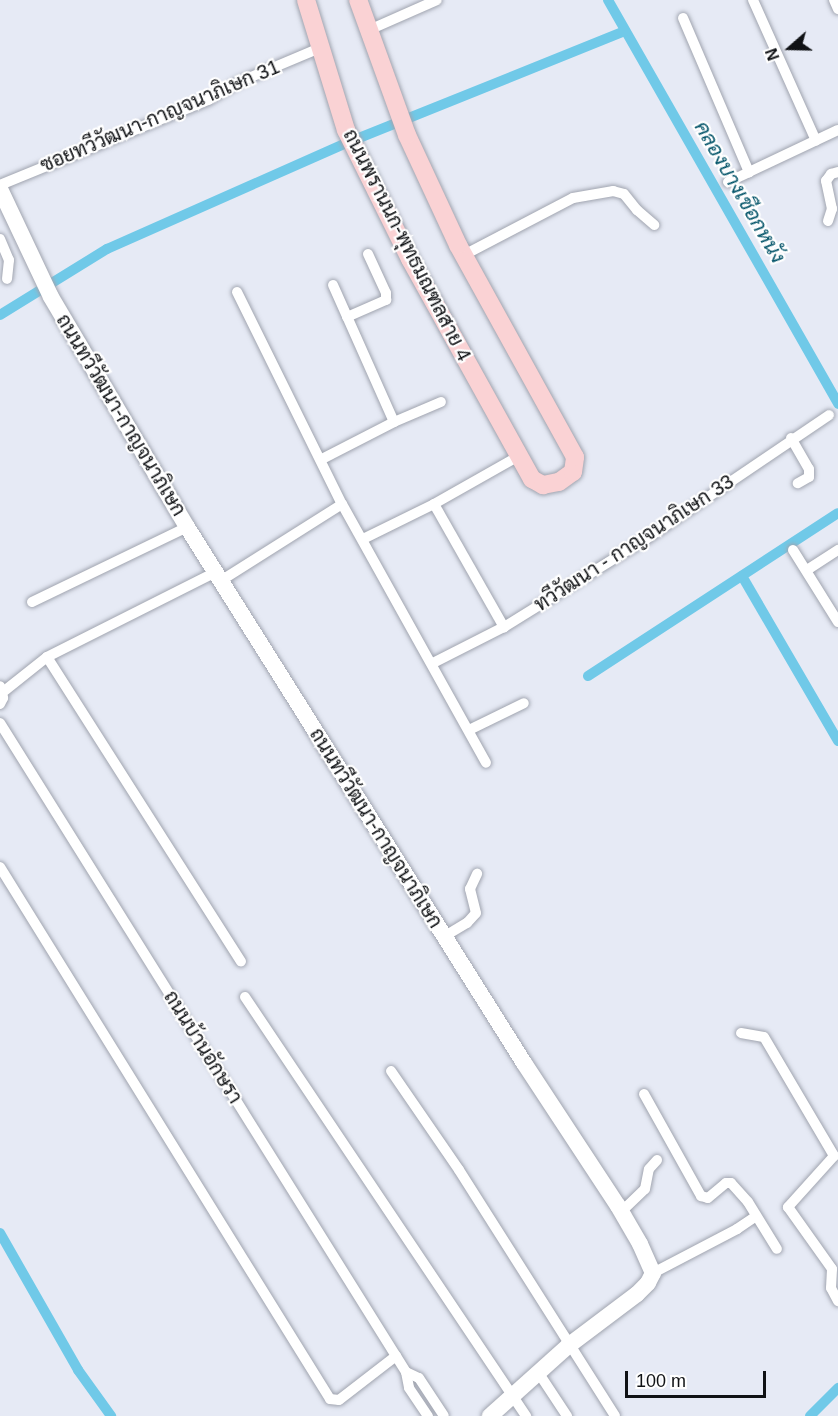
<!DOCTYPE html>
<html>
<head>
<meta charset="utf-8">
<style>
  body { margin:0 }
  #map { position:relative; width:838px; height:1416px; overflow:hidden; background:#e6eaf5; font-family:Arial,Sarabun,sans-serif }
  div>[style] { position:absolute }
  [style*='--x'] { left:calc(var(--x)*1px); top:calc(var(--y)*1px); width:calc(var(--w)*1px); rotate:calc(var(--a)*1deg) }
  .canal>* { height:10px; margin:-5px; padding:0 5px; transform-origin:5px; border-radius:5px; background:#70c9e8 }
  .roads { filter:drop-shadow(0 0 2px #a0a4af) drop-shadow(0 0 2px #a0a4af) }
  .street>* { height:10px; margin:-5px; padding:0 5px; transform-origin:5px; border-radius:5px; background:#fff }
  .secondary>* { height:16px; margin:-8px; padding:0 8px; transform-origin:8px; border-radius:8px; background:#fff }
  .primary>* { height:18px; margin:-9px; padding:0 9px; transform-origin:9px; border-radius:9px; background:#fad2d4 }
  span { translate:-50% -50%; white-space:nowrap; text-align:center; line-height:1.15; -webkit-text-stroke:4.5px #fff; paint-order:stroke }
  .street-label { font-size:20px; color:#101215 }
  .water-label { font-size:21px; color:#035469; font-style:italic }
  .north { position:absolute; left:760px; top:18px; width:60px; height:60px; -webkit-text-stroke:4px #fff; paint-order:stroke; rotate:250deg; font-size:16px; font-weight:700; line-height:24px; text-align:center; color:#101215 }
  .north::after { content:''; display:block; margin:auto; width:21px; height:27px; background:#101215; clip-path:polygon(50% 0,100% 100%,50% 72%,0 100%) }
  .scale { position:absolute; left:625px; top:1371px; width:141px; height:27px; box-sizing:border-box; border:3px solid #101215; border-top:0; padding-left:8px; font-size:18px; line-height:21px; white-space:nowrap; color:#101215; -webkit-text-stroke:4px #fff; paint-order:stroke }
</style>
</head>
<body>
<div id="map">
  <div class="canal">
    <div style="--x:608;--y:0;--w:465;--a:60.3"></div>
    <div style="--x:0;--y:315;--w:126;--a:-31.7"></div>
    <div style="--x:107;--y:249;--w:259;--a:-23.9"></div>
    <div style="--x:344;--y:144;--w:303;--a:-21.9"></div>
    <div style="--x:742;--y:576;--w:191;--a:59.8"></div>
    <div style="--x:588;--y:676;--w:298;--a:-33.1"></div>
    <div style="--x:0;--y:1233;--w:158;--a:60.3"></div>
    <div style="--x:78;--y:1370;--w:57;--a:54.3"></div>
    <div style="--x:810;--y:1416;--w:40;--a:-45"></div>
  </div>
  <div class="roads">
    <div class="street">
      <div style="--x:753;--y:0;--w:154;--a:65.9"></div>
      <div style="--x:834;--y:0;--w:10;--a:66"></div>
      <div style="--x:683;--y:18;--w:168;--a:66.8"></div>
      <div style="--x:749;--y:172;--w:98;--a:-25.3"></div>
      <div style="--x:369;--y:30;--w:74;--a:-23.8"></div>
      <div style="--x:728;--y:182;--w:23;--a:-25"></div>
      <div style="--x:0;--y:185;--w:225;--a:-22.2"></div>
      <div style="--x:208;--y:100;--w:36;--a:-30"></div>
      <div style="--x:239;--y:82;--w:88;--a:-22.8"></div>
      <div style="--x:828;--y:221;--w:13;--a:-72"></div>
      <div style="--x:832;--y:209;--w:29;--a:-102"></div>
      <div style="--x:826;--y:181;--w:9;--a:-54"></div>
      <div style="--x:831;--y:174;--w:7;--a:-16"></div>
      <div style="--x:0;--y:239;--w:23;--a:67"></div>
      <div style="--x:9;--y:260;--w:19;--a:96"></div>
      <div style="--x:464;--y:255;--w:123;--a:-27.6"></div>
      <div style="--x:573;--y:198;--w:41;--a:-9.9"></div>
      <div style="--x:613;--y:191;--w:11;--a:15"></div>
      <div style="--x:624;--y:194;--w:21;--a:51"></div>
      <div style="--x:637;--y:210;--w:23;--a:41"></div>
      <div style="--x:333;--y:285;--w:150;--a:66"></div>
      <div style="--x:237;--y:292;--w:237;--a:63.7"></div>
      <div style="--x:342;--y:504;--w:296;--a:60.9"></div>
      <div style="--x:347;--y:317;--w:43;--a:-23.6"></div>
      <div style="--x:386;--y:300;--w:7;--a:-90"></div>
      <div style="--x:386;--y:293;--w:43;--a:-114.8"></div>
      <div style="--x:791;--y:438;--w:36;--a:60"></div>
      <div style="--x:809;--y:469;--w:8;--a:90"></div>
      <div style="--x:809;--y:477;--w:13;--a:151"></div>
      <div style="--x:322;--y:459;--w:81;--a:-27.2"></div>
      <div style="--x:394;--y:422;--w:51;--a:-23.1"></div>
      <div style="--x:434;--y:504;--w:142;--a:60.4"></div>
      <div style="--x:363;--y:539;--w:79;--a:-26.2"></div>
      <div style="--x:434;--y:504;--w:98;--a:-29.5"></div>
      <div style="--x:793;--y:550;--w:85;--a:58"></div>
      <div style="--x:807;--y:570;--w:37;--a:-33"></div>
      <div style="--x:222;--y:580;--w:142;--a:-32.3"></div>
      <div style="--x:32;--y:602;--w:172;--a:-25.8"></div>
      <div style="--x:47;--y:657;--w:361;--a:57.5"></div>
      <div style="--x:433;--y:663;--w:80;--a:-26.9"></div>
      <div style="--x:504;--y:627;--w:167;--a:-31.8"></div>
      <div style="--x:646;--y:539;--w:221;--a:-34.1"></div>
      <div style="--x:3;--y:692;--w:56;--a:-38.5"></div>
      <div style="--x:47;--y:657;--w:189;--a:-26.7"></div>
      <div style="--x:0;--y:704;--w:7;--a:-63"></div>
      <div style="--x:3;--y:698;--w:12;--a:-104"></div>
      <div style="--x:0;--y:723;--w:747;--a:57.97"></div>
      <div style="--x:396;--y:1356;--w:19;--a:58"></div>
      <div style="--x:406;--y:1372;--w:16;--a:79"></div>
      <div style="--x:409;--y:1388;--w:34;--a:56"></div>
      <div style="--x:469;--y:730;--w:61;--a:-26.1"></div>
      <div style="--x:0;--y:867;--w:626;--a:58.19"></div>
      <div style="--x:330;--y:1399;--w:9;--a:6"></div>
      <div style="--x:339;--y:1400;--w:72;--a:-37.7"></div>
      <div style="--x:445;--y:936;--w:26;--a:-31"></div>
      <div style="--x:467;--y:923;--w:13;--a:-48"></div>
      <div style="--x:476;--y:913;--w:25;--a:-104"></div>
      <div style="--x:470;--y:889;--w:17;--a:-65"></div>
      <div style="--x:245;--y:997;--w:505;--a:56.15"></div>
      <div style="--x:741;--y:1033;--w:23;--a:10"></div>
      <div style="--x:764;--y:1037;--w:138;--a:59.5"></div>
      <div style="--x:834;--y:1156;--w:69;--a:132"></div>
      <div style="--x:788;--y:1207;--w:76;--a:54.6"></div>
      <div style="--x:832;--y:1269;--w:19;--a:93"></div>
      <div style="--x:831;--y:1288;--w:15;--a:62"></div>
      <div style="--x:391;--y:1071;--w:120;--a:55.5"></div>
      <div style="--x:459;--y:1170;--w:291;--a:57.6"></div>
      <div style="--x:644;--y:1094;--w:117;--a:60.8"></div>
      <div style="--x:701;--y:1196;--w:7;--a:16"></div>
      <div style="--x:708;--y:1198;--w:23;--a:-40"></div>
      <div style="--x:726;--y:1183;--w:5;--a:0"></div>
      <div style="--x:731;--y:1183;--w:25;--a:48"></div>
      <div style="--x:748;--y:1202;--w:55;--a:58.3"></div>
      <div style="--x:621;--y:1212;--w:33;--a:-44"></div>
      <div style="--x:645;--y:1189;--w:20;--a:-79"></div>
      <div style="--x:649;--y:1169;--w:12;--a:-48"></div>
      <div style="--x:653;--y:1273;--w:95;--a:-27.6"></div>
      <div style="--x:737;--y:1229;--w:23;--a:-34"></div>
      <div style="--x:406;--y:1372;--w:14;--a:25"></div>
      <div style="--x:419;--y:1378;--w:45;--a:56.7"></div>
      <div style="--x:538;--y:1372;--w:53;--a:56.6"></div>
    </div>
    <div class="secondary">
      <div style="--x:0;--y:189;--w:119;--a:64.7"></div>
      <div style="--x:51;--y:297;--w:267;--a:59.4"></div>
      <div style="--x:187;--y:527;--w:633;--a:57.84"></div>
      <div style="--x:524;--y:1063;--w:171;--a:56.7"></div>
      <div style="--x:618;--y:1206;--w:44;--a:59.9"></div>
      <div style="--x:640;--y:1244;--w:32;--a:66"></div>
      <div style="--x:653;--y:1273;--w:11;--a:117"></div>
      <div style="--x:648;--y:1283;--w:16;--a:135"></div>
      <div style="--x:637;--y:1294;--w:86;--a:143"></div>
      <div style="--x:568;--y:1346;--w:105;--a:138.1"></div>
    </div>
    <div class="primary">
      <div style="--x:306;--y:0;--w:136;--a:72.9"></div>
      <div style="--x:346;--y:130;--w:144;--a:63.6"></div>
      <div style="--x:410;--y:259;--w:252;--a:61"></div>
      <div style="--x:532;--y:479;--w:13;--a:29"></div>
      <div style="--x:543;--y:485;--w:16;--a:-11"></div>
      <div style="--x:559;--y:482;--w:17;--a:-36"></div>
      <div style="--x:573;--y:472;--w:15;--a:-82"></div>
      <div style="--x:575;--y:457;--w:242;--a:-118.9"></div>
      <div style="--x:458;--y:245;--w:121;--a:-114.9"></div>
      <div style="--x:407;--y:135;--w:144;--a:-109.9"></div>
    </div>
  </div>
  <div class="street-label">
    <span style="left:160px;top:116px;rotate:-23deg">ซอยทวีวัฒนา-กาญจนาภิเษก 31</span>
    <span style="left:407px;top:245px;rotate:63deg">ถนนพรานนก-พุทธมณฑลสาย 4</span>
    <span style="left:121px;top:415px;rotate:59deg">ถนนทวีวัฒนา-กาญจนาภิเษก</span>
    <span style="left:634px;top:543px;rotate:-33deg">ทวีวัฒนา - กาญจนาภิเษก 33</span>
    <span style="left:376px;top:828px;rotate:58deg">ถนนทวีวัฒนา-กาญจนาภิเษก</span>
    <span style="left:203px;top:1047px;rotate:58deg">ถนนบ้านอักษรา</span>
  </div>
  <div class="water-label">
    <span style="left:740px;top:192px;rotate:60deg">คลองบางเชือกหนัง</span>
  </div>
  <div class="north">N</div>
  <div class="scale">100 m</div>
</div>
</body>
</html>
